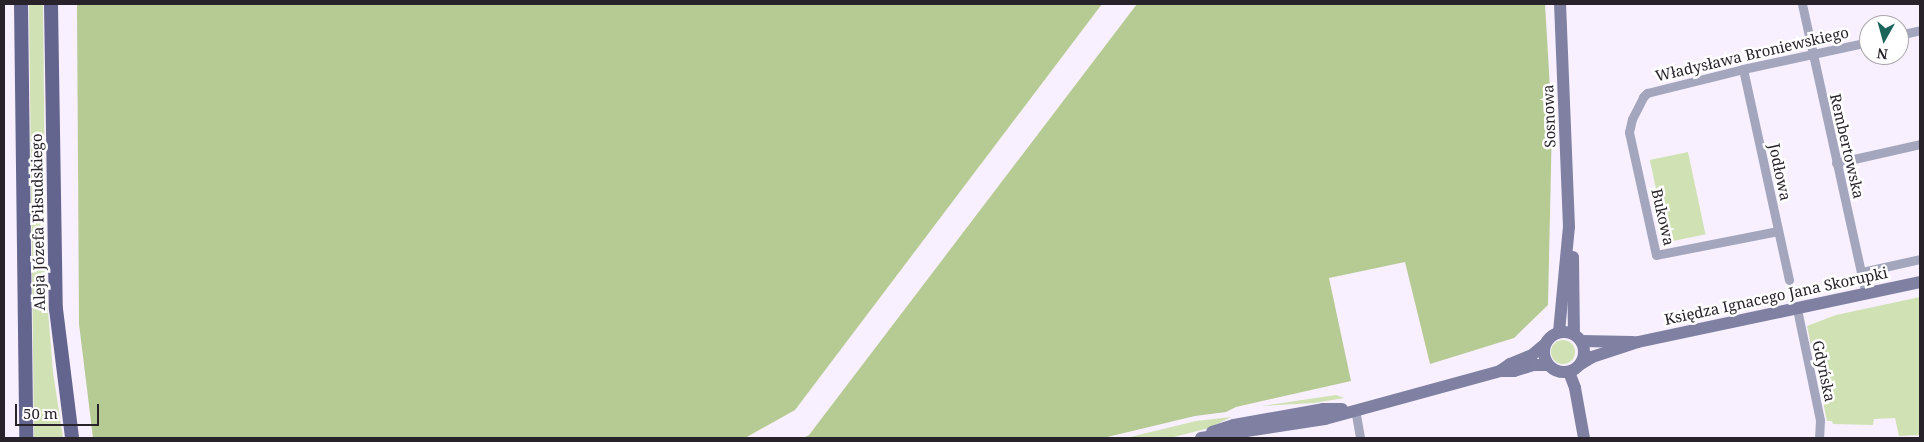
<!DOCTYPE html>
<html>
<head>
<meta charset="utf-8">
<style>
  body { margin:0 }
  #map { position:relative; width:1924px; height:442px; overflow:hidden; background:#f8f0fe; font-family:"Noto Serif",serif }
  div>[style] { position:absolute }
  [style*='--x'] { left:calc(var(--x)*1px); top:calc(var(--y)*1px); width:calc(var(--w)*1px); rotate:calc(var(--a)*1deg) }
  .green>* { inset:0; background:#d0e1b3; transform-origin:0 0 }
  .round { border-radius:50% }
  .forest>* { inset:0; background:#b6ca93 }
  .street>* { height:9px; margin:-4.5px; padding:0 4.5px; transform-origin:4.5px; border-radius:4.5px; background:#a4a6be }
  .secondary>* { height:12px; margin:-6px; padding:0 6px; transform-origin:6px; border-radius:6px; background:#7f80a2 }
  .secondary>.ring { margin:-6px; padding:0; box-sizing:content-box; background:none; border:12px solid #7f80a2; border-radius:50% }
  .primary>* { height:14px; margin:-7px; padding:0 7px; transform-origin:7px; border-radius:7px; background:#64658e }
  span { translate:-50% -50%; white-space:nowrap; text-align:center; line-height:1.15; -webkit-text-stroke:5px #fff; paint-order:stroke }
  .street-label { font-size:15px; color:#28232b }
  .frame { position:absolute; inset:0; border:5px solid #28232b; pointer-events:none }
  .north { position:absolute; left:1859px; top:15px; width:50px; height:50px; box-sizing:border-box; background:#fff; border:1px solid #a9a7aa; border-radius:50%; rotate:187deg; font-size:14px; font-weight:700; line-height:20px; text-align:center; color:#28232b }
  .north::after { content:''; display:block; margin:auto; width:18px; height:22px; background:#1b645a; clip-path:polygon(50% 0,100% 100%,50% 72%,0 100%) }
  .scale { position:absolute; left:15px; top:404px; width:84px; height:22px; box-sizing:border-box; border:2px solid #28232b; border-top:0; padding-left:6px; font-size:15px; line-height:18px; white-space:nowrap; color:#28232b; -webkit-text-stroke:4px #fff; paint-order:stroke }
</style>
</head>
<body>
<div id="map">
  <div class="green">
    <div style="clip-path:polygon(29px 4px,43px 4px,46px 287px,53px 372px,63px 438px,34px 438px)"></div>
    <div style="left:1688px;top:152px;width:84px;height:39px;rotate:78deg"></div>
    <div style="clip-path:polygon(1920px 297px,1920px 435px,1899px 436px,1895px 418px,1874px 419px,1873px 425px,1833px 424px,1832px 421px,1827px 421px,1807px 326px,1836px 315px)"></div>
    <div class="round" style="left:1551px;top:340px;width:24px;height:24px"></div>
    <div style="clip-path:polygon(1336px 395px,1344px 398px,1314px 403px,1261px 406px)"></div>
    <div style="clip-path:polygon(1231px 417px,1209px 428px,1170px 438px,1126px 438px,1196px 421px)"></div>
  </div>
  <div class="forest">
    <div style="clip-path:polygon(77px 4px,1102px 4px,795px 410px,745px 438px,93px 438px,79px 324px)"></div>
    <div style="clip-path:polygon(1137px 4px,1545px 4px,1552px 122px,1548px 305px,1514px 338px,1430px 364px,1405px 262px,1329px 278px,1351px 381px,1236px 407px,1226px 412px,1195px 416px,1103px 438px,803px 438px,809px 435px)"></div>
  </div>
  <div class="street">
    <div style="--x:1802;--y:4;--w:297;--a:77.6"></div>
    <div style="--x:1899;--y:35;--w:22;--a:-13"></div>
    <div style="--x:1743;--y:69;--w:216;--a:77.7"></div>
    <div style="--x:1836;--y:163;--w:86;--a:-12.7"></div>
    <div style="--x:1778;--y:231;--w:124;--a:168.9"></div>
    <div style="--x:1656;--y:255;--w:126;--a:-102.4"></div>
    <div style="--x:1629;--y:132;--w:13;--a:-77"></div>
    <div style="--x:1632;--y:119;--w:25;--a:-63"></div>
    <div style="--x:1643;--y:97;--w:6;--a:-45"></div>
    <div style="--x:1647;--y:93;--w:99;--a:-14"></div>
    <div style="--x:1743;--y:69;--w:129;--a:-12.1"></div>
    <div style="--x:1862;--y:272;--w:59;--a:-12.6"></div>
    <div style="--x:1797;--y:309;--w:113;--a:78.3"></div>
    <div style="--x:1820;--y:420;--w:18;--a:93"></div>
    <div style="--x:1355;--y:409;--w:29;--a:80"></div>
  </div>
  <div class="secondary">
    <div style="--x:1573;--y:257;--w:77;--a:89.3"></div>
    <div class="ring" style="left:1544px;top:332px;width:28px;height:28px"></div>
    <div style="--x:1559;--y:332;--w:105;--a:-84.6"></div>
    <div style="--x:1569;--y:227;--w:223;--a:-92.3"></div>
    <div style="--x:1581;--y:341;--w:52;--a:1.1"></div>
    <div style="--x:1581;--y:364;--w:13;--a:-32"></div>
    <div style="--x:1592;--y:357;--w:48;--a:-18.1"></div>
    <div style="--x:1638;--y:342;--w:288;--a:-12"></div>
    <div style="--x:1500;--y:371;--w:12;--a:-35"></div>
    <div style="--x:1510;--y:364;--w:24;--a:-22"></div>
    <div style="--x:1532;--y:355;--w:17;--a:-40"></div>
    <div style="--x:1569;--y:372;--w:17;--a:69"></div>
    <div style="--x:1575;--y:388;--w:51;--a:79.8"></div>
    <div style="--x:1212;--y:432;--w:23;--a:-18"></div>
    <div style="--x:1234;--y:425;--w:90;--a:-10.2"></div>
    <div style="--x:1323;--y:409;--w:19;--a:0"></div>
    <div style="--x:1201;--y:438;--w:125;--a:-8.7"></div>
    <div style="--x:1325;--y:419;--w:181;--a:-15.3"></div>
    <div style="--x:1500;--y:371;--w:14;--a:0"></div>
    <div style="--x:1514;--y:371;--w:21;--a:-17"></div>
    <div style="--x:1534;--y:365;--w:14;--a:0"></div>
  </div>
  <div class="primary">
    <div style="--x:21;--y:4;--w:434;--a:89.3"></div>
    <div style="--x:51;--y:4;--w:305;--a:89.1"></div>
    <div style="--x:56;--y:309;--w:130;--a:82.9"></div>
  </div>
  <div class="street-label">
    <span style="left:1752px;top:54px;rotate:-13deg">Władysława Broniewskiego</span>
    <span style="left:1549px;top:116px;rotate:-92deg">Sosnowa</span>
    <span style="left:1847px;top:146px;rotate:77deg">Rembertowska</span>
    <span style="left:1780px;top:172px;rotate:78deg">Jodłowa</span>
    <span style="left:1663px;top:217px;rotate:77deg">Bukowa</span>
    <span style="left:38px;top:222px;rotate:-91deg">Aleja Józefa Piłsudskiego</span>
    <span style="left:1776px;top:296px;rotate:-12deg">Księdza Ignacego Jana Skorupki</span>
    <span style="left:1824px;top:371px;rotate:78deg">Gdyńska</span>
  </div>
  <div class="frame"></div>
  <div class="north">N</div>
  <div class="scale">50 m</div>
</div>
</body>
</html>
